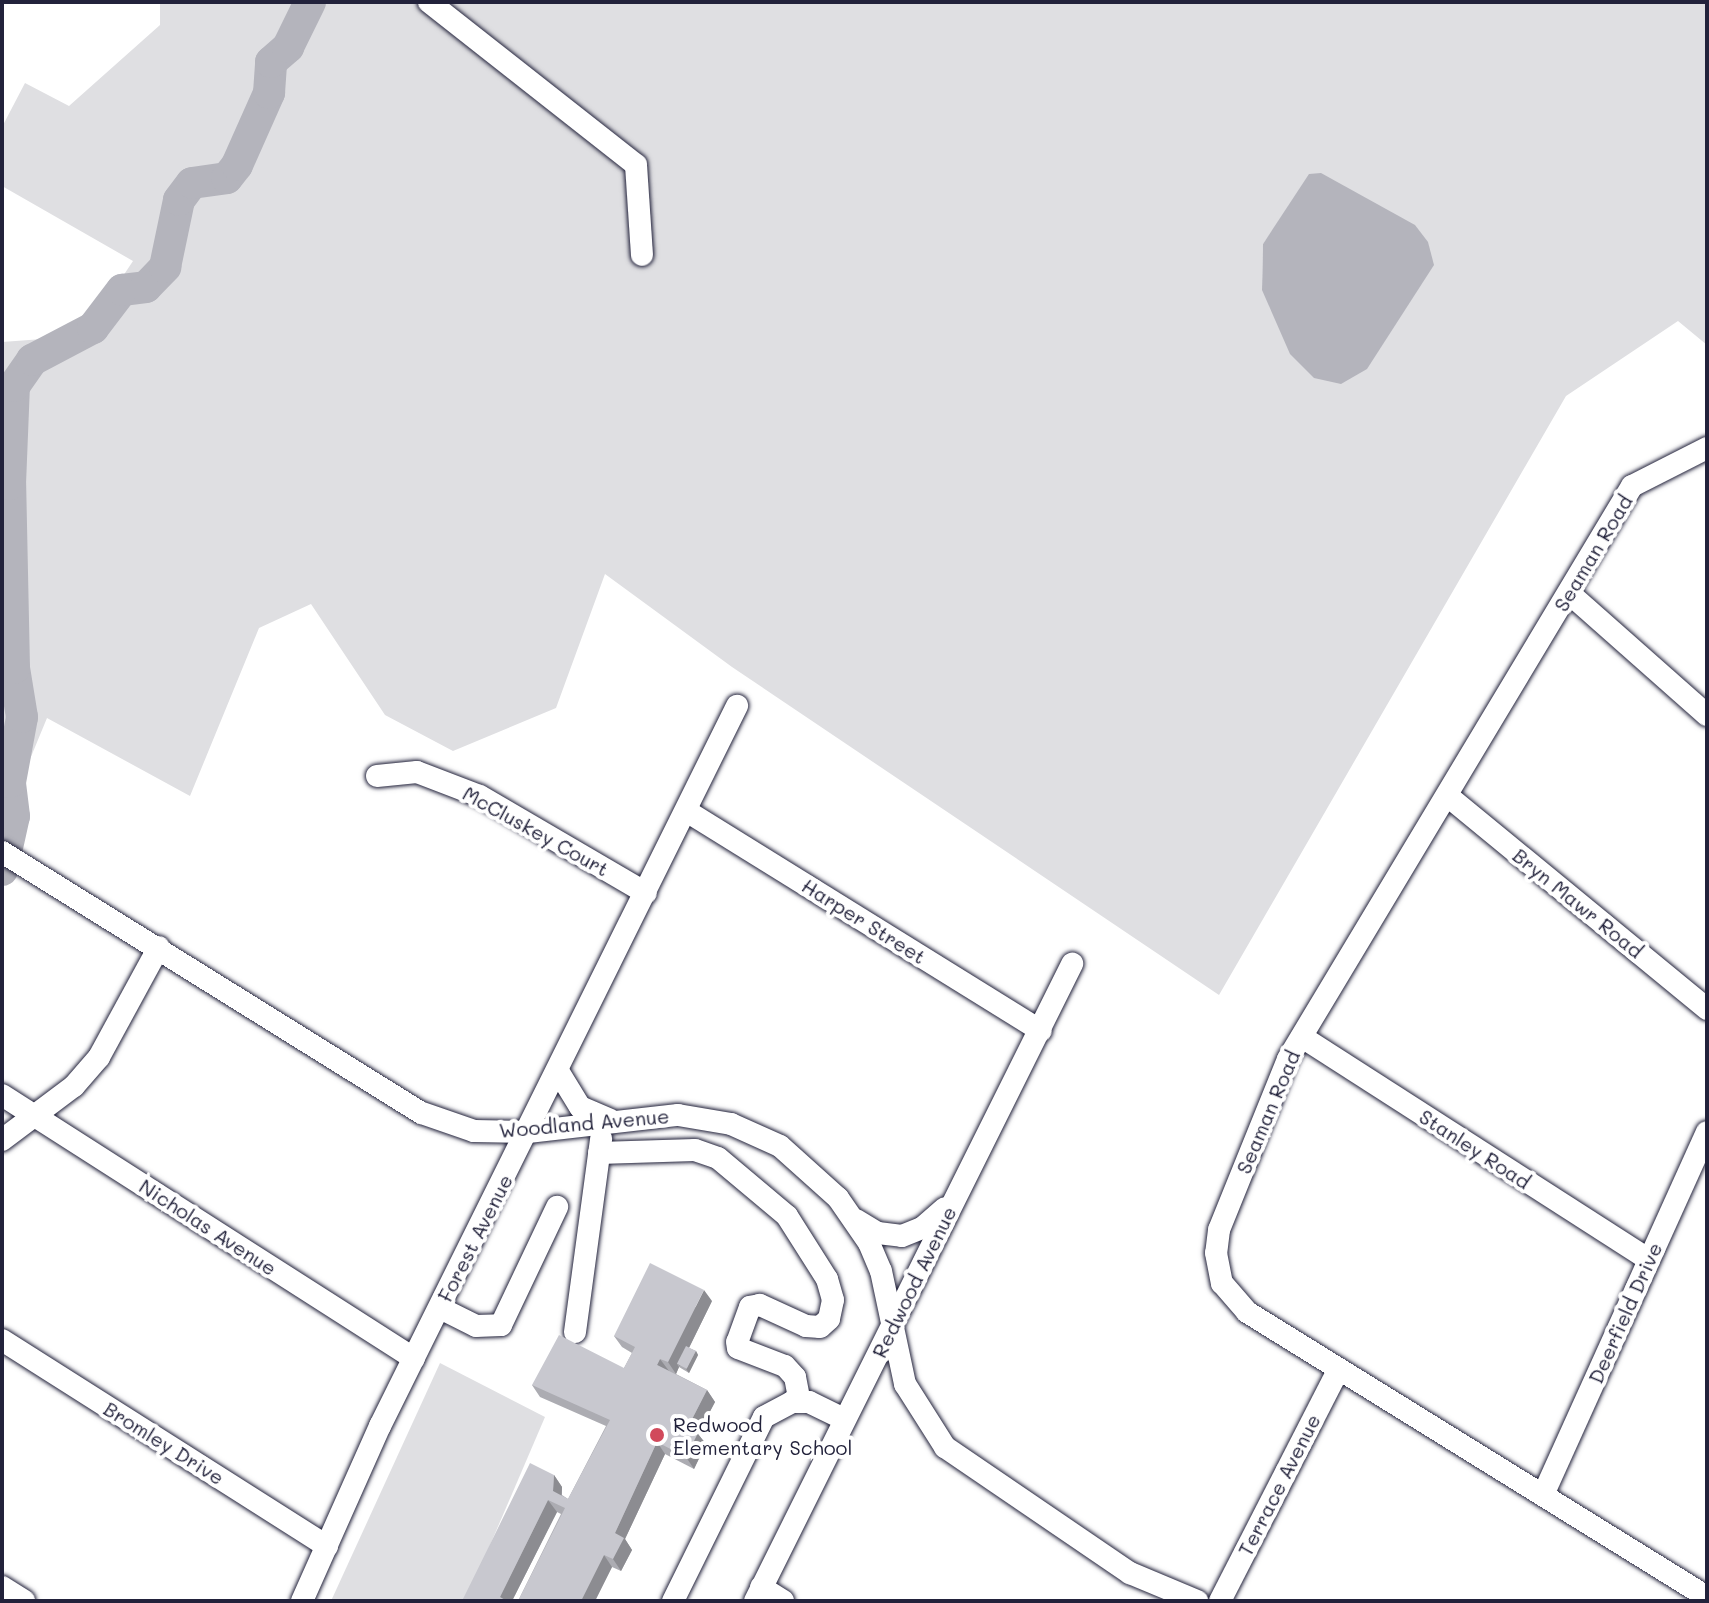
<!DOCTYPE html>
<html>
<head>
<meta charset="utf-8">
<style>
  body { margin:0 }
  #map { position:relative; width:1709px; height:1603px; overflow:hidden; background:#fff; font-family:Mali,sans-serif }
  div>[style] { position:absolute }
  [style*='--x'] { left:calc(var(--x)*1px); top:calc(var(--y)*1px); width:calc(var(--w)*1px); rotate:calc(var(--a)*1deg) }
  .green>* { inset:0; background:#dfdfe2 }
  .water>* { inset:0; background:#b4b4bc }
  .river>* { height:32px; margin:-16px; padding:0 16px; transform-origin:16px; border-radius:16px; background:#b4b4bc }
  .roads { filter:drop-shadow(0 0 2px #22223b) drop-shadow(0 0 2px #22223b) }
  .minor>* { height:22px; margin:-11px; padding:0 11px; transform-origin:11px; border-radius:11px; background:#fff }
  .wall>* { inset:0; background:#acacb2 }
  .shaded-wall>* { inset:0; background:#8c8c91 }
  .building>* { inset:0; background:#c8c8cf; transform-origin:0 0 }
  .dots>* { width:22px; height:22px; translate:-50% -50%; box-sizing:border-box; border:4px solid #fff; border-radius:50% }
  span { translate:-50% -50%; white-space:nowrap; text-align:center; line-height:1.15; -webkit-text-stroke:8px #fff; paint-order:stroke }
  .street-label { font-size:20px; color:#22223b }
  .poi-label { font-size:20px; color:#22223b }
  .left { translate:0 -50%; text-align:left }
  .frame { position:absolute; inset:0; border:4px solid #22223b; pointer-events:none }
</style>
</head>
<body>
<div id="map">
  <div class="green">
    <div style="clip-path:polygon(evenodd,160px 2px,1707px 2px,1707px 345px,1678px 321px,1566px 396px,1219px 995px,732px 667px,605px 574px,556px 708px,453px 751px,385px 715px,311px 604px,259px 628px,190px 796px,47px 718px,2px 827px,2px 342px,83px 336px,133px 261px,2px 186px,2px 127px,25px 83px,69px 106px,160px 25px,160px 2px,1291px 204px,1262px 290px,1263px 244px,1291px 204px)"></div>
    <div style="clip-path:polygon(440px 1363px,545px 1417px,466px 1601px,331px 1601px)"></div>
  </div>
  <div class="water">
    <div style="clip-path:polygon(1321px 173px,1415px 225px,1428px 242px,1434px 265px,1367px 369px,1341px 384px,1314px 378px,1290px 354px,1262px 290px,1263px 244px,1309px 174px)"></div>
  </div>
  <div class="river">
    <div style="--x:2;--y:870;--w:55;--a:-77.5"></div>
    <div style="--x:14;--y:816;--w:34;--a:-97"></div>
    <div style="--x:10;--y:782;--w:66;--a:-79.5"></div>
    <div style="--x:22;--y:717;--w:50;--a:-99.3"></div>
    <div style="--x:14;--y:668;--w:184;--a:-91.2"></div>
    <div style="--x:10;--y:484;--w:98;--a:-87.7"></div>
    <div style="--x:14;--y:386;--w:32;--a:-55"></div>
    <div style="--x:32;--y:360;--w:69;--a:-27.7"></div>
    <div style="--x:93;--y:328;--w:48;--a:-52.7"></div>
    <div style="--x:122;--y:290;--w:24;--a:-7"></div>
    <div style="--x:146;--y:287;--w:28;--a:-46"></div>
    <div style="--x:165;--y:267;--w:68;--a:-78.2"></div>
    <div style="--x:179;--y:200;--w:21;--a:-53"></div>
    <div style="--x:192;--y:183;--w:35;--a:-8"></div>
    <div style="--x:227;--y:178;--w:16;--a:-52"></div>
    <div style="--x:237;--y:165;--w:79;--a:-66"></div>
    <div style="--x:269;--y:93;--w:31;--a:-86"></div>
    <div style="--x:271;--y:62;--w:23;--a:-41"></div>
    <div style="--x:288;--y:47;--w:50;--a:-63.9"></div>
  </div>
  <div class="roads">
    <div class="minor">
      <div style="--x:429;--y:2;--w:263;--a:38.2"></div>
      <div style="--x:636;--y:165;--w:90;--a:86.2"></div>
      <div style="--x:1707;--y:448;--w:84;--a:153.1"></div>
      <div style="--x:1632;--y:486;--w:668;--a:120.98"></div>
      <div style="--x:1288;--y:1059;--w:184;--a:112"></div>
      <div style="--x:1219;--y:1230;--w:23;--a:97"></div>
      <div style="--x:1216;--y:1253;--w:31;--a:79"></div>
      <div style="--x:1222;--y:1283;--w:38;--a:49"></div>
      <div style="--x:1247;--y:1312;--w:541;--a:31.78"></div>
      <div style="--x:1569;--y:593;--w:184;--a:41.5"></div>
      <div style="--x:377;--y:776;--w:40;--a:-5.7"></div>
      <div style="--x:417;--y:772;--w:67;--a:20.9"></div>
      <div style="--x:480;--y:796;--w:192;--a:30.3"></div>
      <div style="--x:1449;--y:797;--w:334;--a:39.4"></div>
      <div style="--x:688;--y:812;--w:415;--a:31.8"></div>
      <div style="--x:2;--y:852;--w:494;--a:31.9"></div>
      <div style="--x:422;--y:1113;--w:55;--a:19.1"></div>
      <div style="--x:474;--y:1131;--w:54;--a:1.1"></div>
      <div style="--x:528;--y:1132;--w:151;--a:-6.5"></div>
      <div style="--x:678;--y:1115;--w:54;--a:9.6"></div>
      <div style="--x:731;--y:1124;--w:54;--a:24.2"></div>
      <div style="--x:780;--y:1146;--w:78;--a:41.9"></div>
      <div style="--x:838;--y:1198;--w:55;--a:55.4"></div>
      <div style="--x:869;--y:1243;--w:30;--a:67"></div>
      <div style="--x:881;--y:1271;--w:116;--a:78"></div>
      <div style="--x:905;--y:1384;--w:75;--a:57.6"></div>
      <div style="--x:945;--y:1447;--w:224;--a:34.3"></div>
      <div style="--x:1130;--y:1573;--w:73;--a:22.7"></div>
      <div style="--x:1302;--y:1037;--w:412;--a:32.7"></div>
      <div style="--x:558;--y:1071;--w:42;--a:58.6"></div>
      <div style="--x:580;--y:1107;--w:33;--a:23"></div>
      <div style="--x:2;--y:1095;--w:489;--a:32.6"></div>
      <div style="--x:2;--y:1140;--w:90;--a:-36.9"></div>
      <div style="--x:74;--y:1086;--w:38;--a:-49"></div>
      <div style="--x:99;--y:1057;--w:125;--a:-61.4"></div>
      <div style="--x:599;--y:1153;--w:96;--a:-1.8"></div>
      <div style="--x:695;--y:1150;--w:24;--a:19"></div>
      <div style="--x:718;--y:1158;--w:90;--a:40"></div>
      <div style="--x:787;--y:1216;--w:75;--a:57.6"></div>
      <div style="--x:827;--y:1279;--w:22;--a:74"></div>
      <div style="--x:833;--y:1300;--w:19;--a:102"></div>
      <div style="--x:829;--y:1319;--w:12;--a:138"></div>
      <div style="--x:820;--y:1327;--w:14;--a:-176"></div>
      <div style="--x:806;--y:1326;--w:51;--a:-155.5"></div>
      <div style="--x:760;--y:1305;--w:10;--a:169"></div>
      <div style="--x:750;--y:1307;--w:37;--a:110"></div>
      <div style="--x:737;--y:1342;--w:6;--a:81"></div>
      <div style="--x:738;--y:1348;--w:50;--a:21"></div>
      <div style="--x:785;--y:1366;--w:15;--a:48"></div>
      <div style="--x:795;--y:1377;--w:25;--a:79"></div>
      <div style="--x:856;--y:1220;--w:26;--a:31"></div>
      <div style="--x:878;--y:1233;--w:24;--a:7"></div>
      <div style="--x:902;--y:1236;--w:22;--a:-22"></div>
      <div style="--x:922;--y:1228;--w:30;--a:-41"></div>
      <div style="--x:440;--y:1308;--w:40;--a:26.6"></div>
      <div style="--x:476;--y:1326;--w:25;--a:-2"></div>
      <div style="--x:501;--y:1325;--w:131;--a:-64.6"></div>
      <div style="--x:575;--y:1332;--w:195;--a:-82.3"></div>
      <div style="--x:2;--y:1340;--w:385;--a:32.4"></div>
      <div style="--x:1543;--y:1495;--w:398;--a:-65.7"></div>
      <div style="--x:2;--y:1587;--w:26;--a:32"></div>
      <div style="--x:761;--y:1587;--w:26;--a:32"></div>
      <div style="--x:302;--y:1601;--w:192;--a:-66"></div>
      <div style="--x:380;--y:1426;--w:804;--a:-63.63"></div>
      <div style="--x:673;--y:1601;--w:205;--a:-63.7"></div>
      <div style="--x:764;--y:1417;--w:32;--a:-28"></div>
      <div style="--x:792;--y:1402;--w:17;--a:0"></div>
      <div style="--x:809;--y:1402;--w:39;--a:26"></div>
      <div style="--x:755;--y:1601;--w:712;--a:-63.54"></div>
      <div style="--x:1220;--y:1601;--w:259;--a:-62.9"></div>
    </div>
  </div>
  <div class="wall">
    <div style="clip-path:polygon(712px 1301px,689px 1348px,696px 1351px,698px 1355px,689px 1373px,679px 1367px,676px 1374px,707px 1390px,715px 1402px,698px 1434px,706px 1444px,694px 1469px,665px 1454px,625px 1539px,632px 1550px,621px 1571px,612px 1567px,595px 1601px,518px 1601px,561px 1514px,557px 1512px,512px 1601px,462px 1601px,554px 1475px,562px 1487px,562px 1495px,568px 1499px,606px 1426px,540px 1397px,532px 1385px,624px 1368px,632px 1353px,622px 1347px,614px 1336px)"></div>
  </div>
  <div class="shaded-wall">
    <div style="clip-path:polygon(704px 1290px,712px 1301px,680px 1366px,677px 1364px,679px 1367px,676px 1374px,668px 1362px)"></div>
    <div style="clip-path:polygon(696px 1351px,698px 1355px,689px 1373px,686px 1369px)"></div>
    <div style="clip-path:polygon(660px 1359px,669px 1371px,657px 1365px)"></div>
    <div style="clip-path:polygon(707px 1390px,715px 1402px,698px 1434px,706px 1444px,694px 1469px,686px 1457px,688px 1427px)"></div>
    <div style="clip-path:polygon(657px 1442px,665px 1454px,625px 1539px,632px 1550px,621px 1571px,613px 1559px,615px 1533px)"></div>
    <div style="clip-path:polygon(554px 1475px,562px 1487px,561px 1502px,553px 1491px)"></div>
    <div style="clip-path:polygon(548px 1500px,557px 1512px,512px 1601px,502px 1601px,500px 1597px)"></div>
    <div style="clip-path:polygon(604px 1555px,612px 1567px,595px 1601px,581px 1601px)"></div>
  </div>
  <div class="building">
    <div style="clip-path:polygon(650px 1263px,704px 1290px,668px 1362px,660px 1359px,657px 1365px,707px 1390px,688px 1427px,698px 1433px,686px 1457px,657px 1442px,615px 1533px,624px 1538px,613px 1559px,604px 1555px,581px 1601px,518px 1601px,565px 1508px,548px 1500px,500px 1597px,507px 1601px,462px 1601px,530px 1463px,554px 1475px,553px 1491px,568px 1499px,610px 1420px,532px 1385px,559px 1335px,624px 1368px,635px 1347px,614px 1336px)"></div>
    <div style="left:686px;top:1346px;width:11px;height:20px;rotate:27deg"></div>
  </div>
  <div class="dots">
    <div style="left:657px;top:1435px;background:#d1495b"></div>
  </div>
  <div class="street-label">
    <span style="left:1593px;top:553px;rotate:-59deg">Seaman Road</span>
    <span style="left:536px;top:831px;rotate:29deg">McCluskey Court</span>
    <span style="left:1578px;top:903px;rotate:39deg">Bryn Mawr Road</span>
    <span style="left:864px;top:921px;rotate:32deg">Harper Street</span>
    <span style="left:1268px;top:1112px;rotate:-67deg">Seaman Road</span>
    <span style="left:584px;top:1123px;rotate:-5deg">Woodland Avenue</span>
    <span style="left:1475px;top:1149px;rotate:33deg">Stanley Road</span>
    <span style="left:208px;top:1227px;rotate:33deg">Nicholas Avenue</span>
    <span style="left:475px;top:1238px;rotate:-63deg">Forest Avenue</span>
    <span style="left:914px;top:1282px;rotate:-64deg">Redwood Avenue</span>
    <span style="left:1625px;top:1313px;rotate:-66deg">Deerfield Drive</span>
    <span style="left:164px;top:1443px;rotate:32deg">Bromley Drive</span>
    <span style="left:1279px;top:1485px;rotate:-63deg">Terrace Avenue</span>
  </div>
  <div class="poi-label">
    <span class="left" style="left:673px;top:1436px">Redwood<br>Elementary School</span>
  </div>
  <div class="frame"></div>
</div>
</body>
</html>
